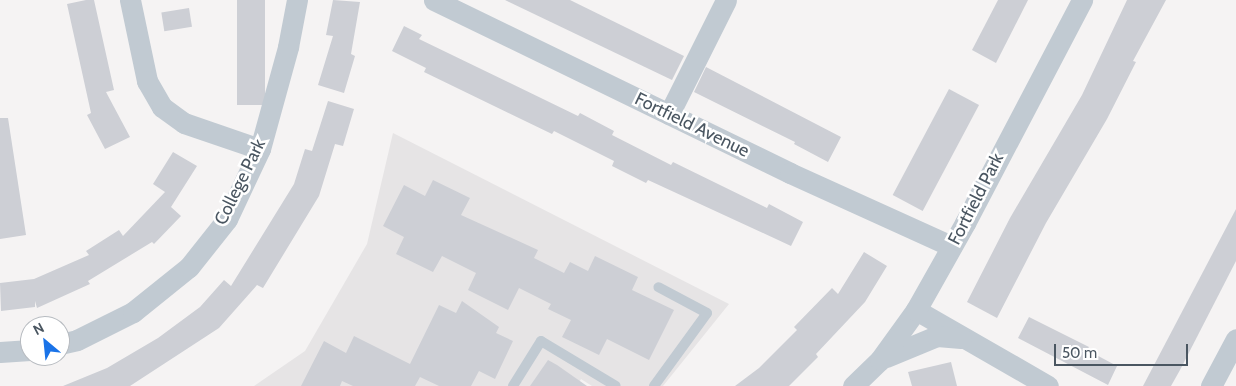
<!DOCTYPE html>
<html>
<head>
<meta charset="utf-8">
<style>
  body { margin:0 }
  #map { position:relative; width:1236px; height:386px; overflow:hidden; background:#f5f3f3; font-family:Cabin,sans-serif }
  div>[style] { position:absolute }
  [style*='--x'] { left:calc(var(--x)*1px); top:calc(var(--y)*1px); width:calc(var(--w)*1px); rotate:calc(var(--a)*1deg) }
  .education>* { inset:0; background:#e6e4e5 }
  .building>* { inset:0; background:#cdcfd5; transform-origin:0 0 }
  .service>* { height:10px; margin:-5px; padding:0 5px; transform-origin:5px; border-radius:5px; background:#c1cad2 }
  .minor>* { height:21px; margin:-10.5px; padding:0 10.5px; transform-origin:10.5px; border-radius:10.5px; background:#c1cad2 }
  span { translate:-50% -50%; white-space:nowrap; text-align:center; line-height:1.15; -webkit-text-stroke:5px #fff; paint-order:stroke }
  .street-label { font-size:18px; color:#4a5661 }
  .north { position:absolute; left:20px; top:316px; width:50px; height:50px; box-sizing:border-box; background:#fff; border:1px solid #b7bbc0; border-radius:50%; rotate:332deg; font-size:14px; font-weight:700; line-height:20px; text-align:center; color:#4a5661 }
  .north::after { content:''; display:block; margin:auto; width:18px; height:22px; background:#1a73e8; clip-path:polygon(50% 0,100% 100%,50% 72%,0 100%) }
  .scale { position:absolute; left:1054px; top:344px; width:134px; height:22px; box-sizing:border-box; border:2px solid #4a5661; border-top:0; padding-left:6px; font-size:15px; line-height:18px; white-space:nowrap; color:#4a5661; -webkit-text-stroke:4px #fff; paint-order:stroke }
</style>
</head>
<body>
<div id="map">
  <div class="education">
    <div style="clip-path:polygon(393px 133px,729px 304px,663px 386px,592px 386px,581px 379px,577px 386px,254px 386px,305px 351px,367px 244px)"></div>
  </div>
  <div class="building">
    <div style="clip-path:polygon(86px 0,94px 0,114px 90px,106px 92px,130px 137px,105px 149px,87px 115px,91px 113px,67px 4px)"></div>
    <div style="left:237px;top:0;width:28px;height:105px"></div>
    <div style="clip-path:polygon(333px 0,360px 2px,351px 54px,355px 56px,344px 93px,318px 85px,333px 36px,326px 35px)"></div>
    <div style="clip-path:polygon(505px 0,570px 0,684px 56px,672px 80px)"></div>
    <div style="clip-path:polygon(998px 0,1028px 0,996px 63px,972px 50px)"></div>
    <div style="clip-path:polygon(1127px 0,1166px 0,1133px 61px,1136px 62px,1107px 119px,1046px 223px,997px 318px,967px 302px,1010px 218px,1082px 95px)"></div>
    <div style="left:189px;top:8px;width:19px;height:28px;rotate:81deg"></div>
    <div style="clip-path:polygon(404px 26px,422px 35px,419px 39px,578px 116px,580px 113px,614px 131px,612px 135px,671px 165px,673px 162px,767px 208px,769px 204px,803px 222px,791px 246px,648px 180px,646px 183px,612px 166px,614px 161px,554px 131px,552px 134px,424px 72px,426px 68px,392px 51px)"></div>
    <div style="clip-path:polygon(706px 67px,841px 137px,828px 162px,794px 144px,795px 142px,694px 92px)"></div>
    <div style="left:949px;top:89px;width:34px;height:120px;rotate:28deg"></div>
    <div style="clip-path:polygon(328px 101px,354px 109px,343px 146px,335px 144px,319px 196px,263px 288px,257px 285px,219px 328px,130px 386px,63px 386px,107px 368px,158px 338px,200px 307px,224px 280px,231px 286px,294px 184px,305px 149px,312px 151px)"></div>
    <div style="clip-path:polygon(0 118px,8px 118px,26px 235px,0 239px)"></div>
    <div style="clip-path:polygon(173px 152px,197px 166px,171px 207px,181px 216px,154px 244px,152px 242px,88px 281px,90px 284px,37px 308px,35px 301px,35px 307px,1px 311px,0 283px,34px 279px,89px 255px,86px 251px,119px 230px,123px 236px,165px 192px,153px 184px)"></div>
    <div style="clip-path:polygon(433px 180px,470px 198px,461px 215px,538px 250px,534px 258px,564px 273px,570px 262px,588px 271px,595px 256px,638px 277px,632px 290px,674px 310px,649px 360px,607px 339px,599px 355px,562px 337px,571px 320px,548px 309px,551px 304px,519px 288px,508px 310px,468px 290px,476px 273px,442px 256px,433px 272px,396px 254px,404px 237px,383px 226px,404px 185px,425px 196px)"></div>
    <div style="clip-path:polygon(1236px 209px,1236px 261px,1180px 370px,1171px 386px,1143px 386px)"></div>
    <div style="clip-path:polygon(864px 252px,887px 266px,865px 302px,816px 354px,818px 357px,789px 386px,735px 386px,759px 368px,797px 330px,794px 327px,832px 288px,838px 294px)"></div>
    <div style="clip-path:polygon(462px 301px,499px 327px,496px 333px,513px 341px,495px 379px,479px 371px,471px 386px,439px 386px,420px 377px,415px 386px,353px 386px,342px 381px,340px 386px,301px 386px,324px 341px,346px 353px,354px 336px,410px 364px,439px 305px,456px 313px)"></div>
    <div style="clip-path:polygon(1029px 317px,1089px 347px,1087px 350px,1117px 366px,1108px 385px,1018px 338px)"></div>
    <div style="clip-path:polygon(548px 360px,557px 365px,587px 386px,530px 386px)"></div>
    <div style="clip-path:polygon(951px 362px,957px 386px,912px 386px,908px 372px)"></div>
  </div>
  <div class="service">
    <div style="--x:513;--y:386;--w:53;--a:-58.1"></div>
    <div style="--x:541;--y:341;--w:87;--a:31"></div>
    <div style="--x:654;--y:386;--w:90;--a:-54"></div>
    <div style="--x:707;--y:313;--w:55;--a:-152"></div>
  </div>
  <div class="minor">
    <div style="--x:130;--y:0;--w:83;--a:78.1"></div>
    <div style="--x:147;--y:81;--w:30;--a:60"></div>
    <div style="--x:162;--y:107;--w:27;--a:36"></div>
    <div style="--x:184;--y:123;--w:80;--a:18.9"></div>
    <div style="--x:434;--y:0;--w:396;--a:25.9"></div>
    <div style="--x:790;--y:173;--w:177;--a:24.4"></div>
    <div style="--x:669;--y:114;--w:127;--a:-63.4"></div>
    <div style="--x:916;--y:310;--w:152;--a:29.9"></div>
    <div style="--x:60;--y:344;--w:17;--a:-13"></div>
    <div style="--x:77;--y:340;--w:63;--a:-26.6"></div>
    <div style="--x:133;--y:312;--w:72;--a:-38.8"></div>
    <div style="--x:189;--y:267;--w:61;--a:-51.6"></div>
    <div style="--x:227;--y:219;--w:77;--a:-64.8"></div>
    <div style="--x:260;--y:149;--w:106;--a:-74.6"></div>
    <div style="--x:288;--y:47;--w:48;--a:-79.2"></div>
    <div style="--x:0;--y:352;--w:30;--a:-4"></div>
    <div style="--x:886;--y:357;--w:55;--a:-22.4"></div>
    <div style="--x:937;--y:336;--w:24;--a:5"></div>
    <div style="--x:853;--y:386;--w:37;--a:-44"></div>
    <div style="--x:880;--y:360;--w:62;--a:-54.2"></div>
    <div style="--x:916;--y:310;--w:100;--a:-60.6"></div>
    <div style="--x:965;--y:223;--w:252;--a:-62.3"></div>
    <div style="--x:1211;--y:386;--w:53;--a:-62"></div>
  </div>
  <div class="street-label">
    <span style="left:692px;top:125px;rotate:26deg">Fortfield Avenue</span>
    <span style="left:240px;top:182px;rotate:-64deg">College Park</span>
    <span style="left:976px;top:199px;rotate:-63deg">Fortfield Park</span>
  </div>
  <div class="north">N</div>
  <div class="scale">50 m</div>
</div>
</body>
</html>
